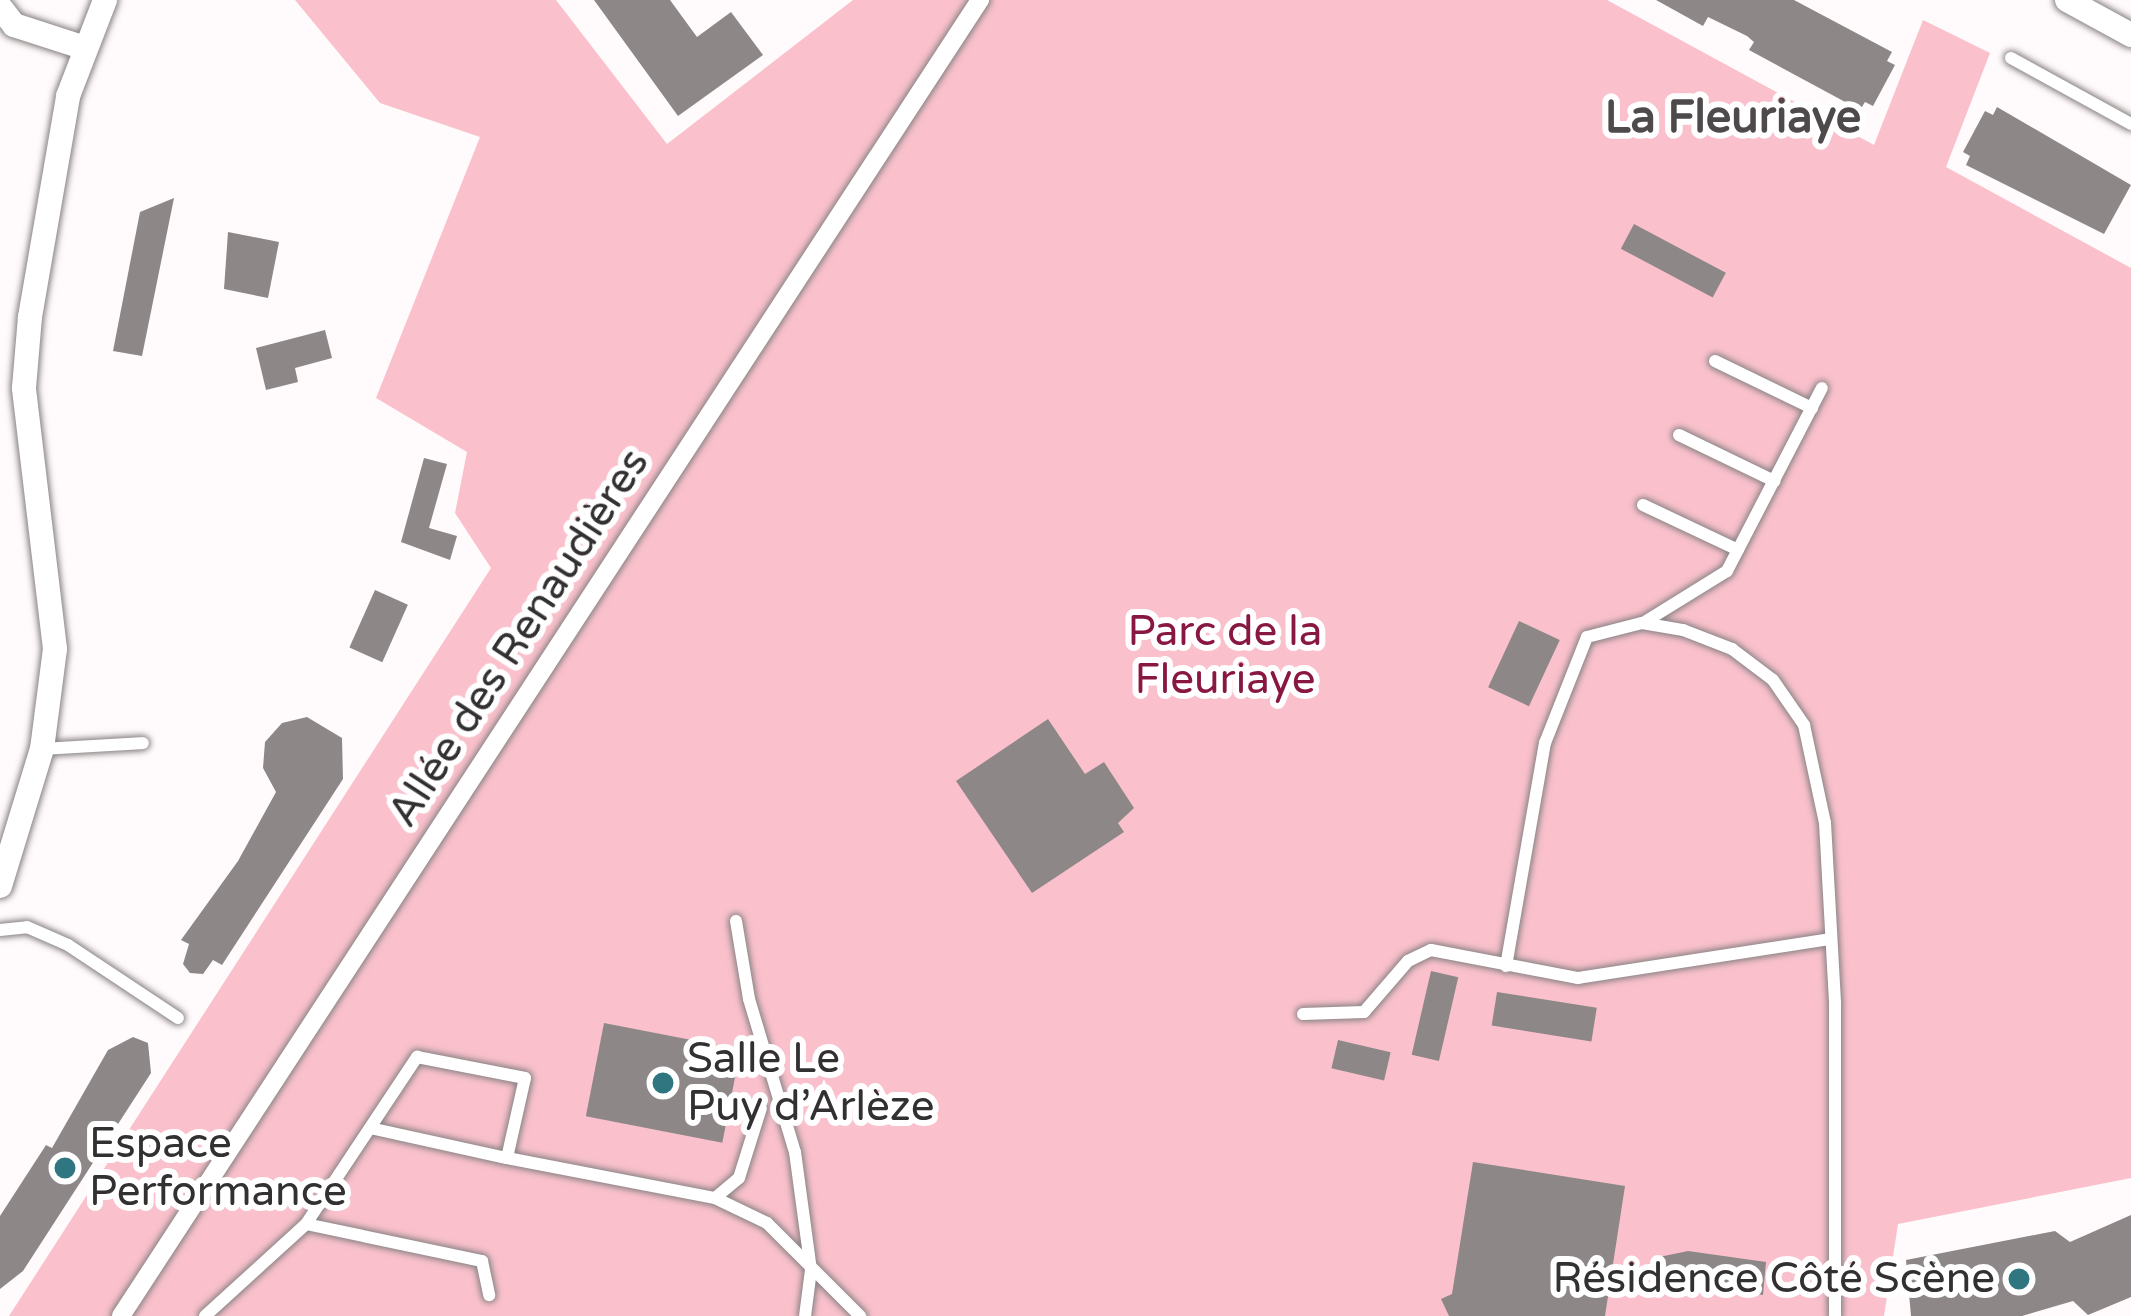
<!DOCTYPE html>
<html>
<head>
<meta charset="utf-8">
<style>
  body { margin:0 }
  #map { position:relative; width:2131px; height:1316px; overflow:hidden; background:#fffafb; font-family:"Varela Round",sans-serif }
  div>[style] { position:absolute }
  [style*='--x'] { left:calc(var(--x)*1px); top:calc(var(--y)*1px); width:calc(var(--w)*1px); rotate:calc(var(--a)*1deg) }
  .green>* { inset:0; background:#fac1cc }
  .building>* { inset:0; background:#8d8788; transform-origin:0 0 }
  .roads { filter:drop-shadow(0 0 3px #898384) drop-shadow(0 0 3px #898384) }
  .service>* { height:12px; margin:-6px; padding:0 6px; transform-origin:6px; border-radius:6px; background:#fff }
  .pedestrian>* { height:18px; margin:-9px; padding:0 9px; transform-origin:9px; border-radius:9px; background:#fff }
  .minor>* { height:24px; margin:-12px; padding:0 12px; transform-origin:12px; border-radius:12px; background:#fff }
  .dots>* { width:33px; height:33px; translate:-50% -50%; box-sizing:border-box; border:6px solid #fff; border-radius:50% }
  span { translate:-50% -50%; white-space:nowrap; text-align:center; line-height:1.15; -webkit-text-stroke:12px #fff; paint-order:stroke }
  .park-label { font-size:42px; color:#881841 }
  .street-label { font-size:42px; color:#323030 }
  .poi-label { font-size:42px; color:#323030 }
  .left { translate:0 -50%; text-align:left }
  .right { translate:-100% -50%; text-align:right }
  .neighbourhood-label { font-size:45px; color:#4e494a; font-weight:700 }
</style>
</head>
<body>
<div id="map">
  <div class="green">
    <div style="clip-path:polygon(295px 0,556px 0,667px 144px,853px 0,1607px 0,1874px 145px,1923px 20px,1990px 53px,1946px 167px,2131px 268px,2131px 1178px,1898px 1224px,1884px 1316px,9px 1316px,491px 568px,455px 513px,467px 452px,376px 398px,480px 137px,380px 103px)"></div>
  </div>
  <div class="building">
    <div style="clip-path:polygon(594px 0,670px 0,697px 37px,731px 12px,763px 55px,678px 116px)"></div>
    <div style="clip-path:polygon(1656px 0,1794px 0,1892px 52px,1887px 61px,1895px 65px,1873px 106px,1865px 102px,1860px 110px,1749px 50px,1754px 42px,1747px 36px,1708px 17px,1703px 26px)"></div>
    <div style="clip-path:polygon(1997px 107px,2131px 185px,2104px 234px,1966px 165px,1970px 156px,1963px 152px,1985px 111px,1993px 115px)"></div>
    <div style="clip-path:polygon(174px 198px,142px 356px,113px 351px,140px 212px)"></div>
    <div style="left:1634px;top:224px;width:104px;height:28px;rotate:28deg"></div>
    <div style="clip-path:polygon(228px 232px,279px 242px,268px 298px,224px 289px)"></div>
    <div style="clip-path:polygon(325px 330px,332px 358px,295px 368px,298px 382px,266px 390px,256px 348px)"></div>
    <div style="clip-path:polygon(424px 458px,447px 464px,429px 528px,457px 536px,450px 560px,401px 542px)"></div>
    <div style="left:375px;top:590px;width:36px;height:63px;rotate:24deg"></div>
    <div style="left:1519px;top:621px;width:45px;height:73px;rotate:25deg"></div>
    <div style="clip-path:polygon(307px 717px,342px 738px,343px 779px,222px 965px,213px 960px,203px 974px,190px 973px,183px 964px,189px 944px,181px 940px,238px 861px,276px 792px,263px 768px,265px 742px,282px 723px)"></div>
    <div style="clip-path:polygon(1048px 719px,1085px 774px,1104px 762px,1134px 808px,1118px 823px,1124px 832px,1032px 893px,956px 781px)"></div>
    <div style="left:1431px;top:971px;width:28px;height:86px;rotate:13deg"></div>
    <div style="left:1497px;top:992px;width:101px;height:34px;rotate:9deg"></div>
    <div style="left:604px;top:1023px;width:139px;height:95px;rotate:11deg"></div>
    <div style="clip-path:polygon(133px 1037px,148px 1043px,151px 1073px,23px 1271px,0 1289px,0 1216px,46px 1145px,52px 1148px,108px 1050px)"></div>
    <div style="left:1338px;top:1040px;width:54px;height:29px;rotate:13deg"></div>
    <div style="clip-path:polygon(1473px 1162px,1625px 1186px,1605px 1316px,1449px 1316px,1441px 1299px,1452px 1294px)"></div>
    <div style="clip-path:polygon(2131px 1215px,2131px 1297px,2088px 1315px,2073px 1301px,2022px 1316px,1911px 1316px,1906px 1260px,2055px 1231px,2070px 1242px)"></div>
    <div style="clip-path:polygon(1688px 1251px,1766px 1262px,1763px 1295px,1660px 1278px,1659px 1257px)"></div>
  </div>
  <div class="roads">
    <div class="service">
      <div style="--x:2011;--y:58;--w:137;--a:28.8"></div>
      <div style="--x:1715;--y:361;--w:108;--a:25.9"></div>
      <div style="--x:1679;--y:435;--w:106;--a:25.8"></div>
      <div style="--x:1643;--y:505;--w:105;--a:25.3"></div>
      <div style="--x:1643;--y:623;--w:99;--a:-31.8"></div>
      <div style="--x:1727;--y:571;--w:206;--a:-62.6"></div>
      <div style="--x:43;--y:749;--w:100;--a:-3.4"></div>
      <div style="--x:736;--y:921;--w:79;--a:80.5"></div>
      <div style="--x:749;--y:999;--w:160;--a:73.3"></div>
      <div style="--x:795;--y:1152;--w:119;--a:82.3"></div>
      <div style="--x:811;--y:1270;--w:46;--a:97.4"></div>
      <div style="--x:0;--y:930;--w:27;--a:-6"></div>
      <div style="--x:27;--y:927;--w:45;--a:23.7"></div>
      <div style="--x:68;--y:945;--w:132;--a:33.6"></div>
      <div style="--x:1506;--y:966;--w:226;--a:-80.1"></div>
      <div style="--x:1545;--y:743;--w:114;--a:-68.4"></div>
      <div style="--x:1587;--y:637;--w:57;--a:-14.3"></div>
      <div style="--x:1642;--y:623;--w:42;--a:9.7"></div>
      <div style="--x:1683;--y:630;--w:53;--a:21.2"></div>
      <div style="--x:1732;--y:649;--w:51;--a:37.1"></div>
      <div style="--x:1773;--y:680;--w:55;--a:55.4"></div>
      <div style="--x:1804;--y:725;--w:100;--a:77.9"></div>
      <div style="--x:1825;--y:823;--w:180;--a:86.8"></div>
      <div style="--x:1835;--y:1003;--w:313;--a:90"></div>
      <div style="--x:1303;--y:1014;--w:61;--a:-1.9"></div>
      <div style="--x:1364;--y:1012;--w:67;--a:-49.2"></div>
      <div style="--x:1408;--y:961;--w:25;--a:-26"></div>
      <div style="--x:1431;--y:950;--w:150;--a:10.8"></div>
      <div style="--x:1578;--y:978;--w:255;--a:-8.8"></div>
      <div style="--x:370;--y:1128;--w:140;--a:12.4"></div>
      <div style="--x:715;--y:1198;--w:31;--a:-40"></div>
      <div style="--x:739;--y:1178;--w:73;--a:-72.6"></div>
      <div style="--x:306;--y:1224;--w:201;--a:-56.4"></div>
      <div style="--x:417;--y:1057;--w:110;--a:11"></div>
      <div style="--x:525;--y:1078;--w:82;--a:102.7"></div>
      <div style="--x:507;--y:1158;--w:212;--a:10.9"></div>
      <div style="--x:715;--y:1198;--w:58;--a:25.7"></div>
      <div style="--x:767;--y:1223;--w:132;--a:45"></div>
      <div style="--x:205;--y:1316;--w:137;--a:-42.3"></div>
      <div style="--x:306;--y:1224;--w:180;--a:11.9"></div>
      <div style="--x:482;--y:1261;--w:35;--a:78"></div>
    </div>
    <div class="pedestrian">
      <div style="--x:121;--y:1316;--w:1572;--a:-56.87"></div>
    </div>
    <div class="minor">
      <div style="--x:2067;--y:0;--w:73;--a:28.7"></div>
      <div style="--x:0;--y:7;--w:23;--a:52"></div>
      <div style="--x:14;--y:25;--w:71;--a:17.9"></div>
      <div style="--x:0;--y:886;--w:143;--a:-73"></div>
      <div style="--x:42;--y:749;--w:101;--a:-82.6"></div>
      <div style="--x:55;--y:649;--w:263;--a:-96.8"></div>
      <div style="--x:24;--y:388;--w:71;--a:-85.2"></div>
      <div style="--x:30;--y:317;--w:224;--a:-80.2"></div>
      <div style="--x:68;--y:96;--w:103;--a:-68.9"></div>
    </div>
  </div>
  <div class="dots">
    <div style="left:663px;top:1083px;background:#2f7681"></div>
    <div style="left:65px;top:1168px;background:#2f7681"></div>
    <div style="left:2019px;top:1279px;background:#2f7681"></div>
  </div>
  <div class="park-label">
    <span style="left:1225px;top:656px">Parc de la<br>Fleuriaye</span>
  </div>
  <div class="street-label">
    <span style="left:519px;top:638px;rotate:-57deg">Allée des Renaudières</span>
  </div>
  <div class="poi-label">
    <span class="left" style="left:687px;top:1083px">Salle Le<br>Puy d’Arlèze</span>
    <span class="left" style="left:89px;top:1168px">Espace<br>Performance</span>
    <span class="right" style="left:1995px;top:1279px">Résidence Côté Scène</span>
  </div>
  <div class="neighbourhood-label">
    <span style="left:1733px;top:119px">La Fleuriaye</span>
  </div>
</div>
</body>
</html>
